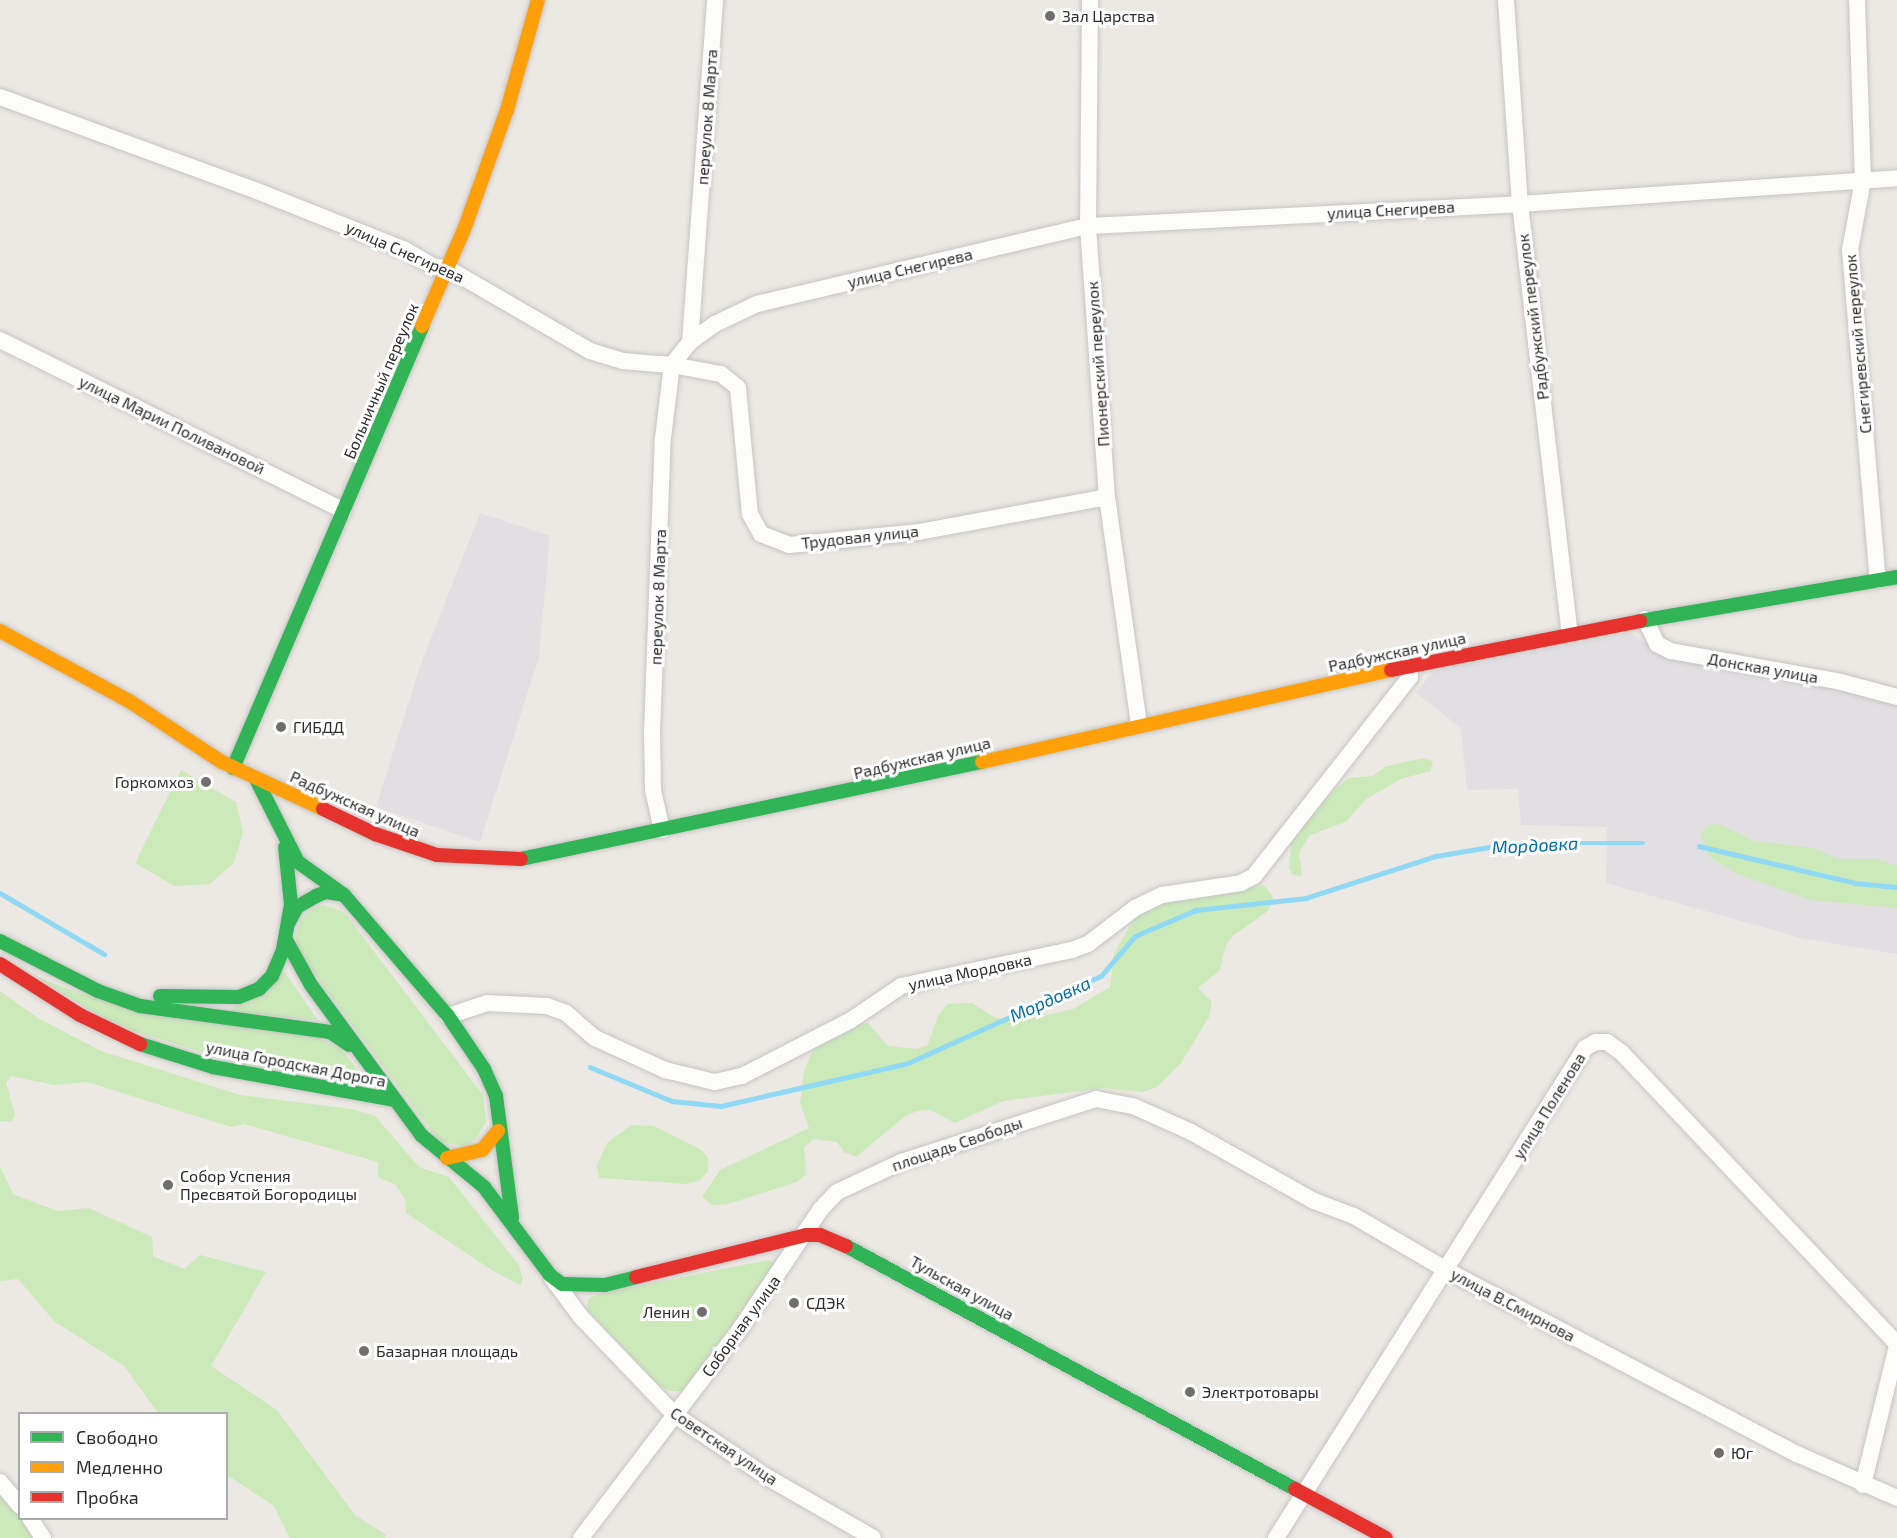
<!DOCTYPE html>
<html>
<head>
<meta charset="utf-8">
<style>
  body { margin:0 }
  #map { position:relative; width:1897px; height:1538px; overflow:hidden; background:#ece8e3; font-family:"Exo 2",sans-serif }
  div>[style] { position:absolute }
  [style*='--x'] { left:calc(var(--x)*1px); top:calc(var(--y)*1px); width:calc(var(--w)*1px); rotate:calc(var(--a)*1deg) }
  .industrial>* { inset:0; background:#e2dfe2 }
  .green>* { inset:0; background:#cceab9 }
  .stream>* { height:4.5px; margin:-2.25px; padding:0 2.25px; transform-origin:2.25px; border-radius:2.25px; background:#8fd9f4 }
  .roads { filter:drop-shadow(0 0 2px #c5c4c4) drop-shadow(0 0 2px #c5c4c4) }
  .street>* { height:16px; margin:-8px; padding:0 8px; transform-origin:8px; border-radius:8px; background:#fcfcfb }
  .fast>* { height:14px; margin:-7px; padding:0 7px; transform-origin:7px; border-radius:7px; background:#30b455 }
  .slow>* { height:14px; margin:-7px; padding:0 7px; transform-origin:7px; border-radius:7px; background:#ff9f0a }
  .jam>* { height:14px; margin:-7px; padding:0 7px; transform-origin:7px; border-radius:7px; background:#e5322d }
  .dots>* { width:16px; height:16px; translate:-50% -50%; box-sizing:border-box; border:3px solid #fff; border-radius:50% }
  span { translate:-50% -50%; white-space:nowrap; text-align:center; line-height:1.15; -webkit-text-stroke:6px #fff; paint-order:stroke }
  .poi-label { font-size:16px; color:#2d2d2d }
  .left { translate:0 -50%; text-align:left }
  .right { translate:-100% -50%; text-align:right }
  .street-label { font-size:16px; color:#2d2d2d }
  .water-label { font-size:18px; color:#006fae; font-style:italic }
  .legend { position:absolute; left:18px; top:1412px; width:210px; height:108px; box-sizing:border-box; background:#fff; border:2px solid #ababab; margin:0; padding:8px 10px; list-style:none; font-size:18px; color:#2d2d2d }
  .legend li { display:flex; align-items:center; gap:12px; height:30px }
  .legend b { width:30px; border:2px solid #ababab }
</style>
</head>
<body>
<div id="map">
  <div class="industrial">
    <div style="clip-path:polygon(480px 513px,550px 536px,539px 657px,480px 842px,376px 807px,419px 669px)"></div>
    <div style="clip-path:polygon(1630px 633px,1654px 648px,1897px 701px,1897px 954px,1805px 939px,1606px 883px,1607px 827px,1521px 825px,1518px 789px,1467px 790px,1461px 728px,1416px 693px,1430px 675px,1436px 670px)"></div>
  </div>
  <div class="green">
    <div style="clip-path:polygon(1424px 758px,1433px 762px,1430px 771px,1401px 779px,1366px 799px,1347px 821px,1309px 836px,1299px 853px,1302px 876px,1293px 875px,1289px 868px,1292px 838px,1318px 804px,1349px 778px,1372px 776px,1387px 766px)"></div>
    <div style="clip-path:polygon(181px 770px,236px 802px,243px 832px,234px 863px,210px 884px,174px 886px,135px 863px)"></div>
    <div style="clip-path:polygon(1719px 824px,1754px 841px,1814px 848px,1838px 859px,1877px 859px,1897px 866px,1897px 908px,1811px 900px,1737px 874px,1710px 857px,1701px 834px,1708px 825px)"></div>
    <div style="clip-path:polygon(1264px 885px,1273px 897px,1268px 911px,1234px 935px,1226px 945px,1220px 970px,1198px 988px,1212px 1002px,1209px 1017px,1181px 1063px,1157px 1087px,1143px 1092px,1104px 1088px,1003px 1101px,955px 1123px,930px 1110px,917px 1111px,904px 1117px,856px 1157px,844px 1152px,837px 1142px,814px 1139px,804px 1147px,806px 1174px,797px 1182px,728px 1204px,712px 1205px,702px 1197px,720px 1170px,809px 1128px,800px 1103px,804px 1071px,815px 1045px,855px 1023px,868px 1023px,888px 1046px,916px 1049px,927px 1046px,938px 1016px,947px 1004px,972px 1003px,994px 1017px,1015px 1022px,1073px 1009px,1110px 987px,1114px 953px,1135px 917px,1169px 897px)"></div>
    <div style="clip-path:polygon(324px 905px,344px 912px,483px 1095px,486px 1122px,475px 1140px,464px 1146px,440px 1142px,298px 952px,296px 936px,300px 921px,312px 909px)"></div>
    <div style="clip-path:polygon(283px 970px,318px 1020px,227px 1012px)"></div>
    <div style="clip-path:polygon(33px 975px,79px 993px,312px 1035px,341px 1049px,368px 1083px,244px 1065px,114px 1025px)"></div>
    <div style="clip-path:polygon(0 991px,38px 1018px,101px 1051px,240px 1095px,352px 1109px,375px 1116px,419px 1167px,449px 1177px,519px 1265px,523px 1280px,520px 1285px,493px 1271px,406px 1213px,405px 1199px,396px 1185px,378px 1177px,378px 1162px,244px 1124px,231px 1127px,87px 1082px,54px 1085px,11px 1076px,6px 1083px,15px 1115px,11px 1122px,0 1121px)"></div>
    <div style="clip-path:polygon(631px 1125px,654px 1126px,700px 1149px,708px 1158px,708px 1171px,700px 1180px,687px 1184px,599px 1178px,597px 1165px,607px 1143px)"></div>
    <div style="clip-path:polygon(0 1166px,13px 1194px,57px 1211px,89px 1208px,152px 1237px,153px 1256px,184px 1269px,200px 1255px,266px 1272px,211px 1366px,277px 1410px,355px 1515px,386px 1535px,384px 1538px,290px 1538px,274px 1506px,227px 1475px,226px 1414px,158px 1413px,124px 1366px,54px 1321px,18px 1279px,0 1281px)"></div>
    <div style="clip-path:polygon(768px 1260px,777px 1265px,684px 1391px,670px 1391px,659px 1386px,589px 1312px,587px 1305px,588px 1299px,598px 1294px)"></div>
    <div style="clip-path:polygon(0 1475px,19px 1498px,20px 1518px,37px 1519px,49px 1538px,0 1538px)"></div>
  </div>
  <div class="stream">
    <div style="--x:1699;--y:846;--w:160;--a:13.3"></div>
    <div style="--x:1855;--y:883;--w:42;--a:5.4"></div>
    <div style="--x:0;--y:893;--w:121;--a:30.4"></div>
    <div style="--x:590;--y:1067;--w:89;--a:22.5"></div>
    <div style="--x:672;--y:1101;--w:49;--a:5.8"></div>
    <div style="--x:721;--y:1106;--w:192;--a:-12.9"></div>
    <div style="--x:908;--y:1063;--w:212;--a:-24.3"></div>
    <div style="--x:1101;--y:976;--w:52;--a:-49.6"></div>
    <div style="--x:1135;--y:936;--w:66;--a:-23.1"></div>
    <div style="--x:1196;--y:910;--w:111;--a:-6.2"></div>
    <div style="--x:1306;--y:898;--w:137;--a:-17.9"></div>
    <div style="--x:1436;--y:856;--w:78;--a:-9.6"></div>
    <div style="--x:1513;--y:843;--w:130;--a:0"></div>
  </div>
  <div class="roads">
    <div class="street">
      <div style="--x:1090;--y:0;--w:226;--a:90.5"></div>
      <div style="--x:1088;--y:226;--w:272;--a:86"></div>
      <div style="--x:1107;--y:497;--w:230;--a:82"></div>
      <div style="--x:1506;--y:0;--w:204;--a:86.1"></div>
      <div style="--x:1520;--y:204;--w:432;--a:83.4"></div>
      <div style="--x:1857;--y:0;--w:180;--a:88.1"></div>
      <div style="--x:1863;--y:180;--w:71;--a:100.5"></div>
      <div style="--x:1850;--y:250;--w:331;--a:85.2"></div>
      <div style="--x:0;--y:97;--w:268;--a:20.1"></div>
      <div style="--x:252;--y:189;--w:165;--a:21.7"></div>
      <div style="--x:405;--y:250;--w:34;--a:30"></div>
      <div style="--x:434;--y:267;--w:13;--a:4"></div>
      <div style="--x:447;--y:268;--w:165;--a:30.1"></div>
      <div style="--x:590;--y:351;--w:34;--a:17"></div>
      <div style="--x:623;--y:361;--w:37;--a:5"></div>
      <div style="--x:660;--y:364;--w:12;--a:5"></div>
      <div style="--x:672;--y:365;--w:29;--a:-52"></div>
      <div style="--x:690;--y:342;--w:31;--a:-36"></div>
      <div style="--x:715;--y:324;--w:47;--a:-25.5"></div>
      <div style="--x:757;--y:304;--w:340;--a:-13.3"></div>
      <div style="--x:1088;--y:226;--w:433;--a:-2.9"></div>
      <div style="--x:1520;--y:204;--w:378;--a:-3.9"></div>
      <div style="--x:0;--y:340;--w:383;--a:26.4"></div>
      <div style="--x:690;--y:342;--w:343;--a:-85.8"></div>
      <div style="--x:1645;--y:619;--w:28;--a:64"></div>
      <div style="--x:1657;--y:644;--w:16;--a:27"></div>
      <div style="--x:1671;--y:651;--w:173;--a:10.3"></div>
      <div style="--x:1841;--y:682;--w:58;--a:15"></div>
      <div style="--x:662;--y:830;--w:41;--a:-102.7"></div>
      <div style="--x:653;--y:790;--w:58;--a:-91"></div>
      <div style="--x:652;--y:732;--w:294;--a:-87.9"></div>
      <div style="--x:663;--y:438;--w:74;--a:-83"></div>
      <div style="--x:672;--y:365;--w:50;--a:10.4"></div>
      <div style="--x:721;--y:374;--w:22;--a:39"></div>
      <div style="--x:738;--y:388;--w:127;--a:84.6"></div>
      <div style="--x:750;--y:514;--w:23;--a:61"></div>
      <div style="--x:761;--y:534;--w:30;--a:21"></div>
      <div style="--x:789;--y:545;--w:131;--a:-5.7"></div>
      <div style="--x:919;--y:532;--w:191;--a:-10.5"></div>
      <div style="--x:448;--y:1016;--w:41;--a:-18.4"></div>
      <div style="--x:487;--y:1003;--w:60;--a:2.9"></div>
      <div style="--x:547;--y:1006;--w:20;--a:20"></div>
      <div style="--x:566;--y:1013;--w:38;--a:41"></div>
      <div style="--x:595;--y:1038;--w:77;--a:24.6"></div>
      <div style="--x:665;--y:1070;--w:51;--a:13.5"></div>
      <div style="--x:715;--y:1082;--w:28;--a:-13"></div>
      <div style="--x:742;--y:1076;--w:123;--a:-27.2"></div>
      <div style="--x:851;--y:1020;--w:60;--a:-34.2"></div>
      <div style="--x:901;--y:986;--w:175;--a:-11.9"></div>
      <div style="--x:1072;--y:950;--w:17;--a:-21"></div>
      <div style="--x:1088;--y:944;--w:59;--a:-37.5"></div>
      <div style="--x:1135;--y:908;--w:30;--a:-26"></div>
      <div style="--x:1162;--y:895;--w:80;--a:-8.6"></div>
      <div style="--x:1241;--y:883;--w:15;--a:-28"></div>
      <div style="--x:1254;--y:876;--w:253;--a:-51.9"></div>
      <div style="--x:1410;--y:677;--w:11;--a:-105"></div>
      <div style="--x:552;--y:1278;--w:47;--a:53.6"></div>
      <div style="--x:580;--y:1316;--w:137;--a:46.2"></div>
      <div style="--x:675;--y:1415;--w:111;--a:34"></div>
      <div style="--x:767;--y:1477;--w:122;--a:29.9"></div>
      <div style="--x:0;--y:1482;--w:31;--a:50"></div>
      <div style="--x:1863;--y:1485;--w:143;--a:-76.3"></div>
      <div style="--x:30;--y:1518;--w:24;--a:57"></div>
      <div style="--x:581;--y:1538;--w:263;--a:-52.7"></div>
      <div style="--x:740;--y:1329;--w:145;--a:-56"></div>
      <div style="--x:821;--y:1209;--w:23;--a:-47"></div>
      <div style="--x:837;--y:1192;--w:71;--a:-25.1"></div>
      <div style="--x:901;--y:1162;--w:205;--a:-17.9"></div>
      <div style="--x:1096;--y:1099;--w:38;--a:11"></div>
      <div style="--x:1133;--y:1106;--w:64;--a:24.1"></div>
      <div style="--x:1191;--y:1132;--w:141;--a:29.3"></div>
      <div style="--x:1314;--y:1201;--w:43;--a:20.6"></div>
      <div style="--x:1354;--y:1216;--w:109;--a:30.3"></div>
      <div style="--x:1448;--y:1271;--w:394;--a:27.7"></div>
      <div style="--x:1797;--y:1454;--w:109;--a:23.7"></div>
      <div style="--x:1276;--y:1538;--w:579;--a:-57.76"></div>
      <div style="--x:1585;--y:1048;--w:13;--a:-29"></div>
      <div style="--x:1596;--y:1042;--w:11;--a:0"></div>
      <div style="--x:1607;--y:1042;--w:19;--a:36"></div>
      <div style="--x:1622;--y:1053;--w:400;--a:46.6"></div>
    </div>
    <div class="fast">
      <div style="--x:1640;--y:621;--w:261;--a:-9.7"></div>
      <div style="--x:233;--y:768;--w:481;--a:-66.8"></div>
      <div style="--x:256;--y:779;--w:93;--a:63.2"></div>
      <div style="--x:298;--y:862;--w:57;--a:35.7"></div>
      <div style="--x:344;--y:895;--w:160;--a:49.3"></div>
      <div style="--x:448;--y:1016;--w:64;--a:55.8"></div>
      <div style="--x:484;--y:1069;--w:30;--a:66"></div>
      <div style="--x:496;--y:1096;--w:123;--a:82.5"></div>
      <div style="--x:521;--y:859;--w:471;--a:-11.9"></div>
      <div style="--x:289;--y:922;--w:17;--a:-62"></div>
      <div style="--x:297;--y:907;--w:22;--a:-30"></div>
      <div style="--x:316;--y:896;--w:11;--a:-22"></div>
      <div style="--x:326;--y:892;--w:18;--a:9"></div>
      <div style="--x:286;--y:940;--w:51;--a:60.9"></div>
      <div style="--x:311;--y:985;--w:186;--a:53.7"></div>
      <div style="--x:421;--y:1135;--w:82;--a:39.5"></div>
      <div style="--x:484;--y:1187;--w:110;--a:53.1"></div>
      <div style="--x:550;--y:1275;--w:15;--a:37"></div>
      <div style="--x:562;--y:1284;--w:43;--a:1.3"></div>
      <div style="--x:605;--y:1285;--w:32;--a:-14"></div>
      <div style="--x:0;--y:941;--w:110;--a:27"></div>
      <div style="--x:98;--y:991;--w:45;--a:19.7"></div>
      <div style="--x:140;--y:1006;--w:192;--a:7.8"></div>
      <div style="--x:330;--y:1032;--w:23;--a:34"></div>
      <div style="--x:160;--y:996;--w:79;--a:0.7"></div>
      <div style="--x:239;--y:997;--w:22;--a:-22"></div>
      <div style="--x:259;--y:989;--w:18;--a:-45"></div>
      <div style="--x:272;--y:976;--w:28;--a:-67"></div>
      <div style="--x:283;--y:950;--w:47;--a:-80.1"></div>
      <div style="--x:291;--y:904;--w:57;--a:-96"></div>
      <div style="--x:140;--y:1044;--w:77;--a:17.5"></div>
      <div style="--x:213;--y:1067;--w:184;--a:10.3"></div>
      <div style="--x:846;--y:1246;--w:511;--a:28.42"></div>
    </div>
    <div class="slow">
      <div style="--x:422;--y:326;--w:108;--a:-66.5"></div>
      <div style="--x:465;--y:227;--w:124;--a:-70.3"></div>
      <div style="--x:507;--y:110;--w:114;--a:-74.3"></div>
      <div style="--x:0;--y:631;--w:147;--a:28.5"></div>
      <div style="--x:129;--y:701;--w:111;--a:33.3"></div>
      <div style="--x:222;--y:762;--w:111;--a:25"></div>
      <div style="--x:982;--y:762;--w:419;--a:-12.7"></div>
      <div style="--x:447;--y:1158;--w:36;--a:-13"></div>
      <div style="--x:482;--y:1150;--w:25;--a:-50"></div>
    </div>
    <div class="jam">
      <div style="--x:1391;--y:670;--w:254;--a:-11.1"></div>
      <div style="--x:323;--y:809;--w:58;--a:25.7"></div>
      <div style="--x:375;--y:834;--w:65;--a:18.7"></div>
      <div style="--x:437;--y:855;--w:84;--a:2.7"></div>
      <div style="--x:0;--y:964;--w:95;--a:32.5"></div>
      <div style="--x:80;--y:1015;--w:67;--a:25.8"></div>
      <div style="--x:636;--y:1277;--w:175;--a:-13.9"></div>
      <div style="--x:806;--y:1235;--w:14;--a:0"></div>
      <div style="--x:820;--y:1235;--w:28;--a:23"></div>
      <div style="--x:1295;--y:1489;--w:103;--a:28.3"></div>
    </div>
  </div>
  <div class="dots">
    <div style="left:1050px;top:16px;background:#706e6d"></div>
    <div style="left:281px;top:727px;background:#706e6d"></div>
    <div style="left:206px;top:782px;background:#706e6d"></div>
    <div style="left:168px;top:1185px;background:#706e6d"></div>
    <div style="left:794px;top:1303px;background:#706e6d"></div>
    <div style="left:702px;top:1312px;background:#706e6d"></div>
    <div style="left:364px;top:1351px;background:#706e6d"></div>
    <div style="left:1190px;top:1392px;background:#706e6d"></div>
    <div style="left:1719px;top:1453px;background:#706e6d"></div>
  </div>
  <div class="poi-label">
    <span class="left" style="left:1062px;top:16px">Зал Царства</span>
    <span class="left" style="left:293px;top:727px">ГИБДД</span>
    <span class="right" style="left:194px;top:782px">Горкомхоз</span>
    <span class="left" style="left:180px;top:1185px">Собор Успения<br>Пресвятой Богородицы</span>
    <span class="left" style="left:806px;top:1303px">СДЭК</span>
    <span class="right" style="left:690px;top:1312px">Ленин</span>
    <span class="left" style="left:376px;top:1351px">Базарная площадь</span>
    <span class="left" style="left:1202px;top:1392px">Электротовары</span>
    <span class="left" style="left:1731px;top:1453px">Юг</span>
  </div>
  <div class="street-label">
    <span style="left:707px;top:117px;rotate:-86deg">переулок 8 Марта</span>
    <span style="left:1391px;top:210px;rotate:-3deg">улица Снегирева</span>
    <span style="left:405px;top:252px;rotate:24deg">улица Снегирева</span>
    <span style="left:910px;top:268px;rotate:-13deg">улица Снегирева</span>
    <span style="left:1533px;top:317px;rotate:-97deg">Радбужский переулок</span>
    <span style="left:1858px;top:344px;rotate:-95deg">Снегиревский переулок</span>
    <span style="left:1098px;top:364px;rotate:-94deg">Пионерский переулок</span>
    <span style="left:381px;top:381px;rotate:-67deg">Больничный переулок</span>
    <span style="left:172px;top:425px;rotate:26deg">улица Марии Поливановой</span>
    <span style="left:860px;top:537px;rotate:-6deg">Трудовая улица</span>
    <span style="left:658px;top:597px;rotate:-88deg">переулок 8 Марта</span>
    <span style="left:1397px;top:652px;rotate:-12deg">Радбужская улица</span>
    <span style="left:1763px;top:668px;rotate:10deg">Донская улица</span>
    <span style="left:922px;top:758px;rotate:-13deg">Радбужская улица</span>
    <span style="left:355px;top:804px;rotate:24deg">Радбужская улица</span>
    <span style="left:970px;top:972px;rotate:-12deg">улица Мордовка</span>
    <span style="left:296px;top:1064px;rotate:11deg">улица Городская Дорога</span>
    <span style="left:1549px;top:1106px;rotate:-58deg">улица Поленова</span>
    <span style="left:957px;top:1144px;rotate:-19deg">площадь Свободы</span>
    <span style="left:962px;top:1288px;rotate:29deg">Тульская улица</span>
    <span style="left:1513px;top:1305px;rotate:28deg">улица В.Смирнова</span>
    <span style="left:741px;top:1326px;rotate:-54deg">Соборная улица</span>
    <span style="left:724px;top:1446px;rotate:34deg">Советская улица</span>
  </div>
  <div class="water-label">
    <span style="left:1535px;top:845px;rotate:-3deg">Мордовка</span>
    <span style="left:1050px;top:999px;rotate:-24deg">Мордовка</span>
  </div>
  <ul class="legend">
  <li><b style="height:8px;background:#30b455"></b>Свободно</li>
  <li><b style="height:8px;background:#ff9f0a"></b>Медленно</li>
  <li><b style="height:8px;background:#e5322d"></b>Пробка</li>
  </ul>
</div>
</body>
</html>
